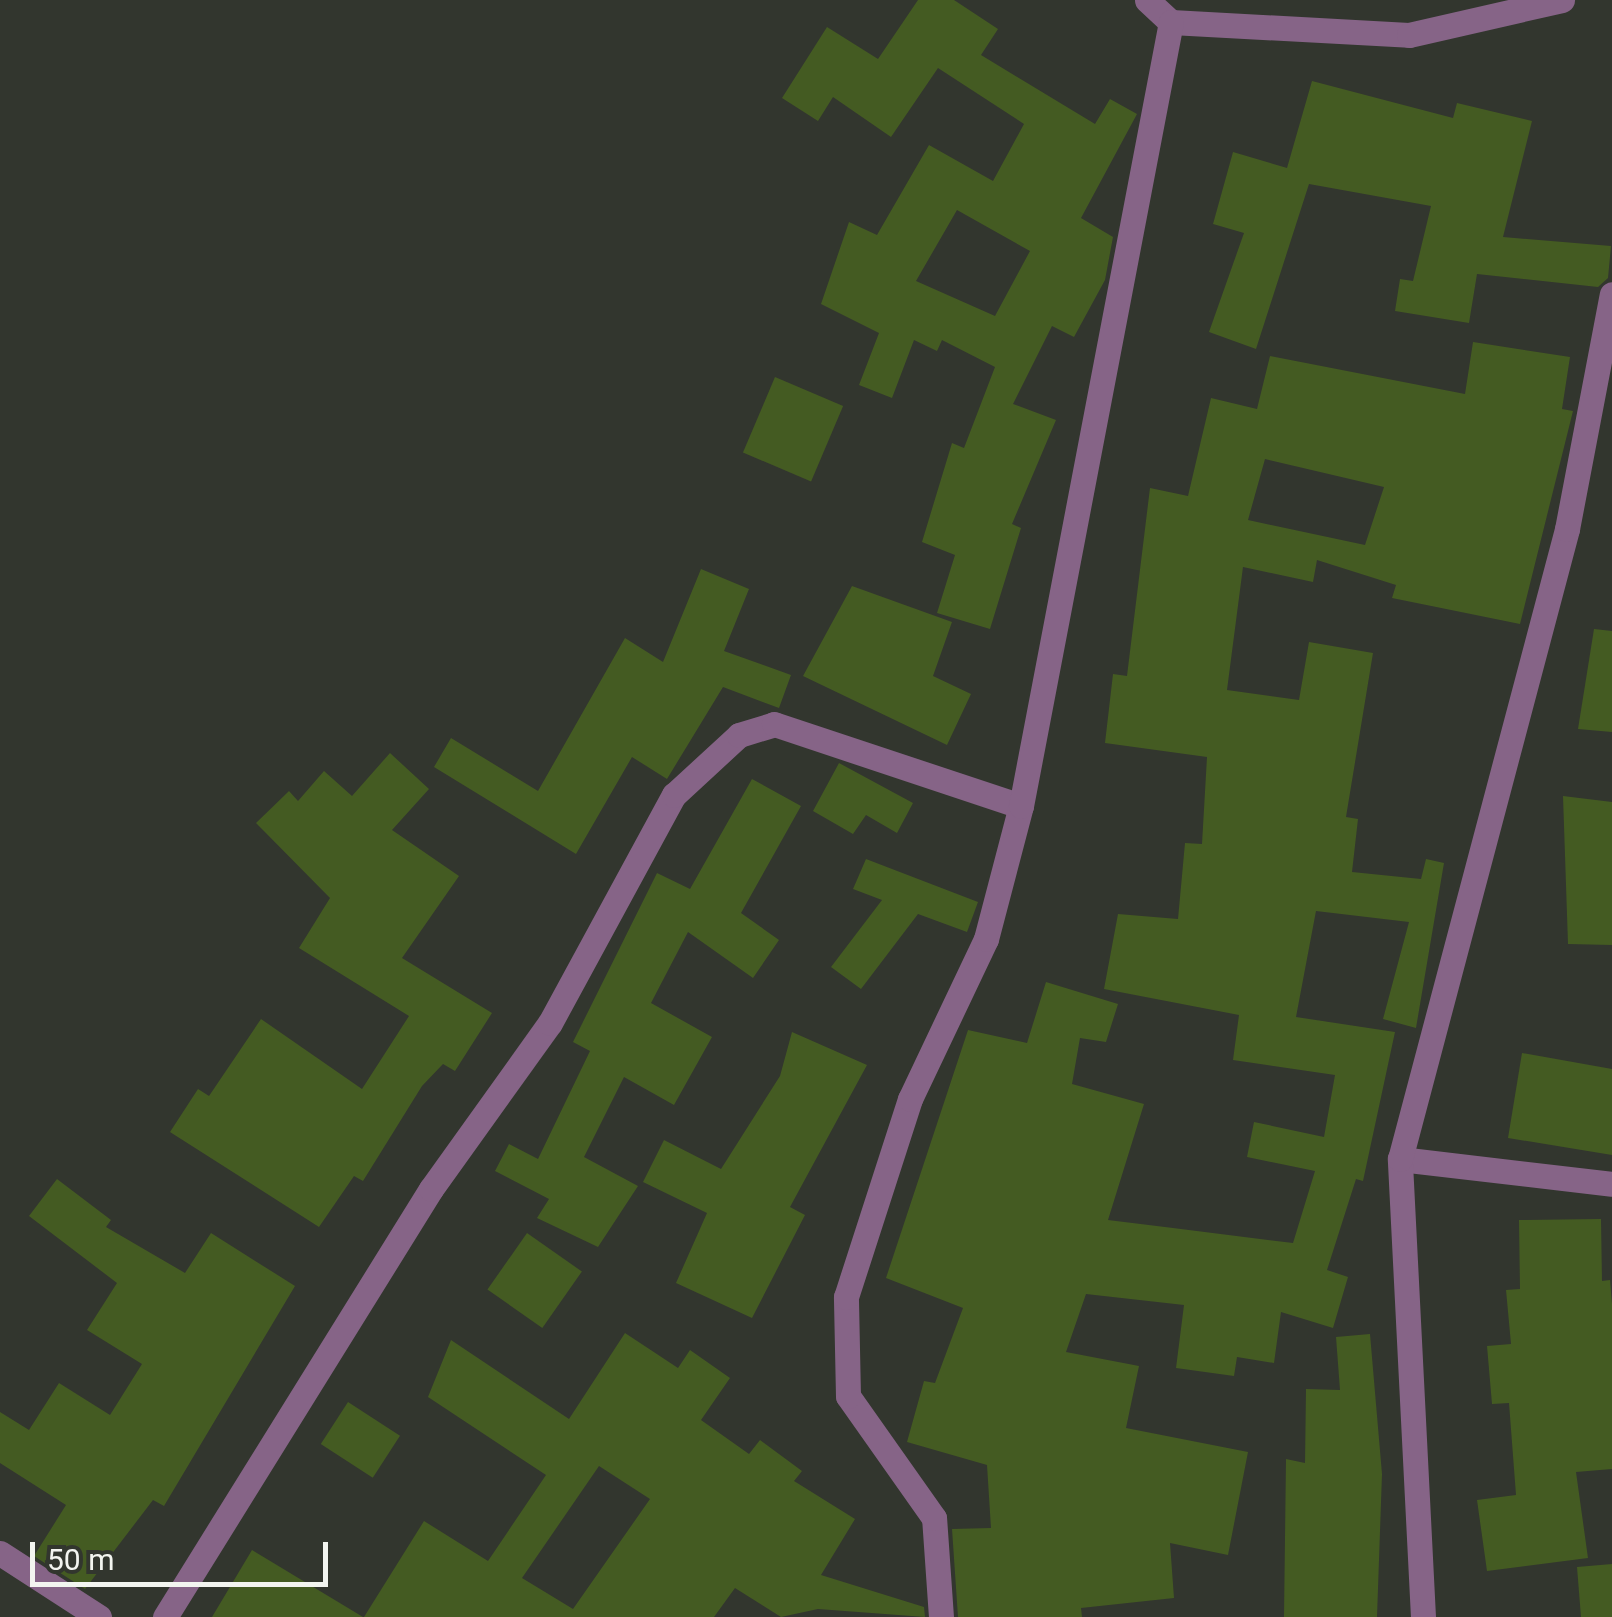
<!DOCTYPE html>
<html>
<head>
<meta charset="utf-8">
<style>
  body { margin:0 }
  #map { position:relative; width:1612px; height:1617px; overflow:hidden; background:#32362e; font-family:Roboto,sans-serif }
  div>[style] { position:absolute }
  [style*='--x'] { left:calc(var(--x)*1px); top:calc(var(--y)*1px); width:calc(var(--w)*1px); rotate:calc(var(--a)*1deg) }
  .building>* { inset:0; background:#445b22; transform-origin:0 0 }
  .minor>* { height:25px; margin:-12.5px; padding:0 12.5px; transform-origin:12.5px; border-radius:12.5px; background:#866487 }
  span { translate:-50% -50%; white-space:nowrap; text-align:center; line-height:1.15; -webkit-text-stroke:9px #32362e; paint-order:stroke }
  .scale { position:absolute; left:30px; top:1542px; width:298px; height:45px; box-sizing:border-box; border:5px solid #f3f5f0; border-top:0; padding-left:12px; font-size:30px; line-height:35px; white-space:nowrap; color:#f3f5f0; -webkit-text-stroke:8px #32362e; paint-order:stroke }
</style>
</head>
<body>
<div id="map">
  <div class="building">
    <div style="clip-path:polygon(evenodd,918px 0,954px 0,998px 29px,981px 55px,1095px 124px,1110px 99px,1137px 114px,1081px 218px,1113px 237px,1105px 280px,1074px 337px,1052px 326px,1013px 404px,1056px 420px,1012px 524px,1021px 528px,990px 629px,937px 613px,955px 555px,922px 542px,952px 443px,964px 448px,995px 367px,942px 340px,937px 351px,914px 340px,892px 398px,859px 385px,879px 333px,821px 304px,849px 222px,877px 235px,929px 145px,993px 181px,1024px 124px,938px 68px,891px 137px,833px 97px,818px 121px,782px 98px,827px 27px,878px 59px,918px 0,957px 210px,1030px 251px,995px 316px,916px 281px,957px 210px)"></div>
    <div style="clip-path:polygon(1312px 81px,1453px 118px,1457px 103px,1532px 121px,1503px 237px,1611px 246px,1608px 278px,1598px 287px,1477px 274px,1469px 323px,1395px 311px,1400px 279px,1413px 281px,1431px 206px,1309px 184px,1256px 349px,1209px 332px,1244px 233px,1213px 224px,1233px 152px,1287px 168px)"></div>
    <div style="clip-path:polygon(evenodd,1473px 342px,1570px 357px,1562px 409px,1573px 411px,1520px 624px,1392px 598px,1396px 585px,1317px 560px,1313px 582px,1243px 567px,1227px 690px,1299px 700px,1309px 642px,1373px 653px,1346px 817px,1358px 819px,1352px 872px,1421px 879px,1426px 859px,1444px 863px,1416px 1028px,1383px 1019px,1409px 922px,1316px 911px,1296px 1017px,1395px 1032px,1363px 1181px,1356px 1179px,1327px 1270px,1348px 1277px,1333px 1328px,1281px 1312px,1274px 1363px,1237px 1357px,1234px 1376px,1176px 1368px,1184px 1305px,1086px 1294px,1066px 1352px,1139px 1366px,1126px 1428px,1248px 1452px,1228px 1555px,1170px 1543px,1174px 1598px,1081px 1608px,1082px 1617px,958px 1617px,952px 1529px,991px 1528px,987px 1465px,907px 1442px,924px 1381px,935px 1383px,963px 1308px,886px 1278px,968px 1030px,1027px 1043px,1046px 982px,1118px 1004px,1106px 1042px,1080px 1038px,1072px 1084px,1144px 1104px,1108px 1220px,1173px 1228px,1293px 1243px,1315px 1171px,1247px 1157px,1254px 1122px,1324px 1137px,1335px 1075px,1233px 1060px,1239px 1015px,1104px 989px,1118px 914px,1178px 919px,1185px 843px,1202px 844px,1207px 757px,1105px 743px,1113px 674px,1127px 676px,1150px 488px,1188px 496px,1211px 398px,1257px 409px,1270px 356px,1465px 394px,1473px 342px,1265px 459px,1384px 487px,1365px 545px,1248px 520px,1265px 459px)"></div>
    <div style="left:775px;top:377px;width:74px;height:82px;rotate:23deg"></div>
    <div style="clip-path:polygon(701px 569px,749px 589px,724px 651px,791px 675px,779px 708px,723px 687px,667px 779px,632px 757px,576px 854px,434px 767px,451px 738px,538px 791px,625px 638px,663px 662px)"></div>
    <div style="clip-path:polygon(852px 586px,952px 622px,933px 676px,971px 694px,947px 745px,803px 676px)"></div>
    <div style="clip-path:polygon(1594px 629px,1612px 631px,1612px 732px,1578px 729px)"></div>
    <div style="clip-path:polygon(390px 753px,429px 789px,392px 830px,459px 876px,402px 958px,492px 1013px,455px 1071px,443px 1064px,422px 1086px,363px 1181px,354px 1176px,319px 1227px,170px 1132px,198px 1089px,209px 1096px,261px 1019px,362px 1089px,409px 1016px,299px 948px,330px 898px,256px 823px,289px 791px,298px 801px,324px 771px,352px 796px)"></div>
    <div style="clip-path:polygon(839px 763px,913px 803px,897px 833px,866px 815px,853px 834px,813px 811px)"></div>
    <div style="clip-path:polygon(752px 779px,801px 806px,741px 913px,779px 940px,753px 978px,688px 932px,651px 1003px,712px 1037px,674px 1105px,624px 1077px,584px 1157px,638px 1186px,598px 1247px,537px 1218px,549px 1199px,495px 1171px,509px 1144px,538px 1159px,590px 1051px,573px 1042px,657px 873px,690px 889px)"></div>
    <div style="clip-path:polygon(1563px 796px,1612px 802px,1612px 945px,1568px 944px)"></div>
    <div style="clip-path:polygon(866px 859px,978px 902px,967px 932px,918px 914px,861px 989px,831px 967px,882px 900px,853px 889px)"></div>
    <div style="clip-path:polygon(792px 1032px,867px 1065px,790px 1207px,805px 1215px,752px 1318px,676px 1283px,707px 1213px,643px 1182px,664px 1140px,721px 1169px,780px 1076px)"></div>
    <div style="clip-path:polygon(1522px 1053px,1612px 1069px,1612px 1155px,1508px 1138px)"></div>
    <div style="clip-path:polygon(57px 1179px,111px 1220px,106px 1227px,185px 1273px,211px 1233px,295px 1286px,164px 1506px,153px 1500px,85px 1589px,34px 1556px,66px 1505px,0 1463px,0 1412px,29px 1430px,59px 1383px,110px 1415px,142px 1364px,87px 1330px,117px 1283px,29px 1216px)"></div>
    <div style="clip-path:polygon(1601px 1219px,1602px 1281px,1610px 1280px,1612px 1304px,1612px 1469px,1576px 1472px,1588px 1558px,1487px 1571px,1477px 1500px,1516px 1495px,1509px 1403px,1492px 1404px,1487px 1346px,1511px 1344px,1506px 1290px,1520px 1289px,1519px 1220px)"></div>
    <div style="left:527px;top:1233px;width:67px;height:69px;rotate:35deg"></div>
    <div style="clip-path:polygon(evenodd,625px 1333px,678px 1368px,690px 1350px,730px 1378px,701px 1420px,749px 1454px,760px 1440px,802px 1471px,794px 1481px,855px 1519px,821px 1575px,924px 1607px,925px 1617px,818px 1609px,781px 1617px,735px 1588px,714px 1617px,364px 1617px,424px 1521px,488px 1561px,546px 1475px,428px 1397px,451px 1340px,569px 1419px,625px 1333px,599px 1466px,650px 1499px,573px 1609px,522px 1578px,599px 1466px)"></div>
    <div style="clip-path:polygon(1370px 1334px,1382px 1474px,1377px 1617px,1284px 1617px,1286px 1459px,1305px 1463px,1306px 1389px,1340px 1390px,1336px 1337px)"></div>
    <div style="left:348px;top:1402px;width:62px;height:50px;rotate:33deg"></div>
    <div style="clip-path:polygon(252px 1550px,363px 1617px,212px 1617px)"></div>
    <div style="clip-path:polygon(1612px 1564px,1612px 1617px,1581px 1617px,1577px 1567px)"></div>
  </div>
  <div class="minor">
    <div style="--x:1147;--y:0;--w:33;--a:43"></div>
    <div style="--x:1171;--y:22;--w:238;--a:3.1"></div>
    <div style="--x:1409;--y:35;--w:157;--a:-12.9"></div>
    <div style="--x:1400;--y:1159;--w:213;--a:6.7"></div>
    <div style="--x:0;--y:1553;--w:118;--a:32.9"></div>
    <div style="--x:165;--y:1617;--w:504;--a:-58.14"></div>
    <div style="--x:431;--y:1189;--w:204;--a:-54.4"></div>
    <div style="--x:550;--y:1023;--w:260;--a:-61.5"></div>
    <div style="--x:674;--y:795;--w:88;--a:-42.7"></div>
    <div style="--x:739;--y:735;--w:37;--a:-17"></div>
    <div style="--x:774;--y:724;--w:260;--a:18.4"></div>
    <div style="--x:941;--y:1617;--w:99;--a:-94"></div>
    <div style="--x:934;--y:1518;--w:149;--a:-125.2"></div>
    <div style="--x:848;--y:1396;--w:99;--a:-91.2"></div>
    <div style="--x:846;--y:1297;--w:208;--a:-72.1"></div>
    <div style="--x:910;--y:1099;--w:177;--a:-64.6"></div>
    <div style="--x:986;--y:939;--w:138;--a:-75.3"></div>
    <div style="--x:1021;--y:806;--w:798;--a:-79.17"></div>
    <div style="--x:1423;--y:1617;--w:459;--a:-92.9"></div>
    <div style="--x:1400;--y:1159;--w:652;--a:-75.15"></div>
    <div style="--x:1567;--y:529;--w:239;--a:-79.2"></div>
  </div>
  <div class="scale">50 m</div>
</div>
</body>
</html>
